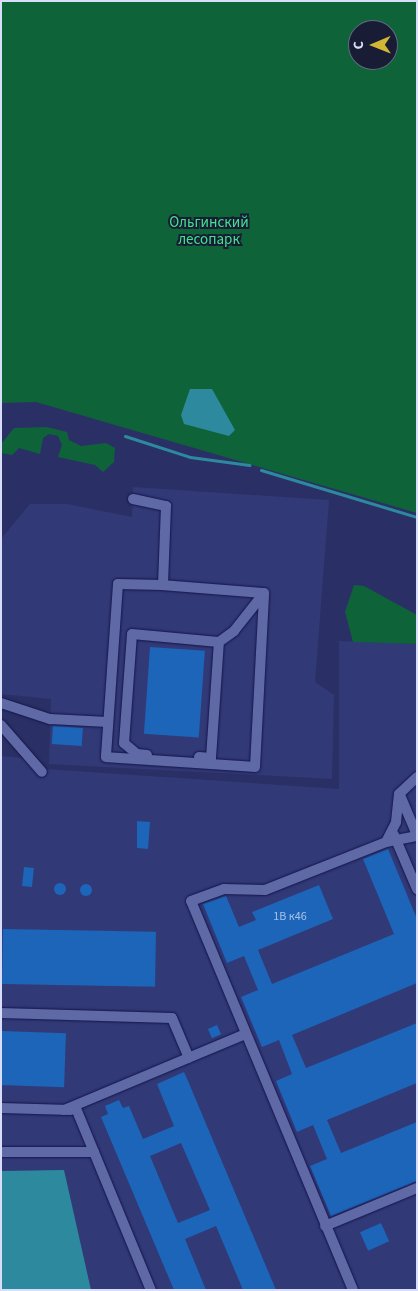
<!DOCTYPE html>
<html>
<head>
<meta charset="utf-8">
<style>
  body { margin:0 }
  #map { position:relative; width:418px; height:1291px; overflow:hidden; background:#2a3066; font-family:"Source Sans 3",sans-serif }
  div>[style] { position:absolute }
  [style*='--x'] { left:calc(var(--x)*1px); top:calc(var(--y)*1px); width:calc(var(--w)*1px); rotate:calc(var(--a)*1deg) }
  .built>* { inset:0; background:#323977 }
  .green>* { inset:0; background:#0e6339 }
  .water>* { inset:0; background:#2d8a9e }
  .stream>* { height:3px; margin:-1.5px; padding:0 1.5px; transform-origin:1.5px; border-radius:1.5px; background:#2d8a9e }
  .building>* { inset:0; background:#1c65b9; transform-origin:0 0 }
  .round { border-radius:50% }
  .roads { filter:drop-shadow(0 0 1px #141549) drop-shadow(0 0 1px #141549) }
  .minor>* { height:10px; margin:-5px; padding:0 5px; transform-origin:5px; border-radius:5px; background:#5e69a5 }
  span { translate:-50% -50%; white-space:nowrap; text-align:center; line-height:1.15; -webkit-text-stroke:4px #181c34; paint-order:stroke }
  .number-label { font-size:12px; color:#a9c0e9 }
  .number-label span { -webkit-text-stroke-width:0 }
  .park-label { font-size:15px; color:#41e38d }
  .frame { position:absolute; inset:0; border:2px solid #d8def9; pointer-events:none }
  .north { position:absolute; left:348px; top:20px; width:50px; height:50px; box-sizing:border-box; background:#181c34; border:1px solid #656a83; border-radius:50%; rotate:269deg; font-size:14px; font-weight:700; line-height:20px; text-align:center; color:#d8def9 }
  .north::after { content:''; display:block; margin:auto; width:18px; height:22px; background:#d4b635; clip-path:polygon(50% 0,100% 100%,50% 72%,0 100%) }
</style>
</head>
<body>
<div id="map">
  <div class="built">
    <div style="clip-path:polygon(133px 487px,329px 500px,315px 682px,334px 695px,332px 779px,49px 764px,51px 699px,1px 694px,1px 539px,30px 504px,67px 504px,132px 517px)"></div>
    <div style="clip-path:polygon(339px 641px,417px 644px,417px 1290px,1px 1290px,1px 756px,24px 758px,45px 769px,339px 789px)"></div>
  </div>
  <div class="green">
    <div style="clip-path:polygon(evenodd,1px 1px,417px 1px,417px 513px,36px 402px,1px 403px,1px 1px,358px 30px,388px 30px,388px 60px,358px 60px,358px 30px)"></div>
    <div style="clip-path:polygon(47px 427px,67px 432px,69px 440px,81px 446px,106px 443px,115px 448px,114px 462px,103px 472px,95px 465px,58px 457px,62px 445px,58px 436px,49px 434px,43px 438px,40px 454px,19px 448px,12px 455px,1px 453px,1px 444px,14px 428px)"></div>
    <div style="clip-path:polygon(354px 585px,364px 586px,417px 615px,417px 644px,353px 642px,345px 612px)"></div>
  </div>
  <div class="water">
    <div style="clip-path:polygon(190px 389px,212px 389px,235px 430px,229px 436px,184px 424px,181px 415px)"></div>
    <div style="clip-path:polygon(64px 1170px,91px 1290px,2px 1290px,2px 1171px)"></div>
  </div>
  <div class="stream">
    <div style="--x:125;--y:436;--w:68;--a:17.9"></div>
    <div style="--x:190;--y:457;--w:60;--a:7.7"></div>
    <div style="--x:261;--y:470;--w:163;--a:16.8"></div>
  </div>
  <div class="building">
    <div style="left:150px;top:647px;width:55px;height:87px;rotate:4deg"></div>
    <div style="left:53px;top:726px;width:30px;height:18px;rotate:4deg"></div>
    <div style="clip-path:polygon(137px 821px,150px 822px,148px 849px,137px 848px)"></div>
    <div style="clip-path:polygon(388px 849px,417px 919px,417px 983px,292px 1035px,306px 1068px,417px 1023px,417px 1083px,327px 1120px,341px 1153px,417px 1122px,417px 1181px,331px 1216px,310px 1166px,327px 1159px,313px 1125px,297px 1132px,276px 1081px,292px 1074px,279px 1040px,262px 1047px,241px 997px,258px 990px,244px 956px,227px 963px,203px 904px,226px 896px,239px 927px,256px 920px,252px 912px,319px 885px,333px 919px,258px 950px,272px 984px,394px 934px,363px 859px)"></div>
    <div style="left:24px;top:867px;width:10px;height:19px;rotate:6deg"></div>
    <div class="round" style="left:54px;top:883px;width:12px;height:12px"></div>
    <div class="round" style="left:80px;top:884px;width:12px;height:12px"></div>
    <div style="left:3px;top:929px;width:153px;height:55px;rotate:1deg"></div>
    <div style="left:217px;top:1025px;width:10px;height:10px;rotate:66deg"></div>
    <div style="left:2px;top:1031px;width:64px;height:54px;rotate:2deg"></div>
    <div style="clip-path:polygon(evenodd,184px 1072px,188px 1081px,276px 1290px,243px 1290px,216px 1226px,185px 1239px,206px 1290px,174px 1290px,101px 1117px,108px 1114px,105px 1106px,119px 1100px,123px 1108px,129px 1106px,143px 1139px,174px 1126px,157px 1084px,184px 1072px,181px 1143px,210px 1210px,178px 1223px,150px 1156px,181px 1143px)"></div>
    <div style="left:381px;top:1223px;width:20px;height:23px;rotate:66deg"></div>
  </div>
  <div class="roads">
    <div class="minor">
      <div style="--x:133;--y:499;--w:34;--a:12"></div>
      <div style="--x:166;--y:506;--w:79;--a:92.2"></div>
      <div style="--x:163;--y:585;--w:45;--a:-178.7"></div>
      <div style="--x:118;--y:584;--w:173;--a:94"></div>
      <div style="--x:106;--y:757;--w:149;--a:3.8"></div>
      <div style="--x:255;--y:767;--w:174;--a:-87"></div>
      <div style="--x:264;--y:593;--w:101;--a:-175.5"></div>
      <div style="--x:1;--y:703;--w:52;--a:18.1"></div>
      <div style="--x:50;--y:719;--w:58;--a:3"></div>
      <div style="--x:1;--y:725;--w:62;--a:48.9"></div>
      <div style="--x:147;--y:755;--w:10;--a:-174"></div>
      <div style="--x:137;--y:754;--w:17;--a:-140"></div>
      <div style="--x:124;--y:743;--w:109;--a:-85.8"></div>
      <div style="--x:132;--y:634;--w:87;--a:5.3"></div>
      <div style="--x:219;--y:642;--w:19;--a:-36"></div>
      <div style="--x:234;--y:631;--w:48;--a:-51.7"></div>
      <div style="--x:199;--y:757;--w:12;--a:5"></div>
      <div style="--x:211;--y:758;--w:116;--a:-86.1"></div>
      <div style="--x:400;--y:795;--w:43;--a:67"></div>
      <div style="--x:394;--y:835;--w:59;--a:66.9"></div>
      <div style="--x:386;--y:842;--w:22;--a:-63"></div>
      <div style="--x:396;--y:822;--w:28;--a:-84"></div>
      <div style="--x:399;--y:794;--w:25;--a:-43"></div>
      <div style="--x:1;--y:1013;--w:171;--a:1.7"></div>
      <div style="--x:172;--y:1018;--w:43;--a:67"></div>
      <div style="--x:75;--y:1106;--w:199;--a:67.6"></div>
      <div style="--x:1;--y:1108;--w:70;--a:1.6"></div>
      <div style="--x:64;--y:1110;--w:197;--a:-22.7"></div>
      <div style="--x:1;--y:1152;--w:93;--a:0"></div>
      <div style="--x:325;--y:1226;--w:100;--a:-22.4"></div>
      <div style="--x:353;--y:1290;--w:421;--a:-112.6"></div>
      <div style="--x:191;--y:901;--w:35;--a:-20"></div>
      <div style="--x:224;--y:889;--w:41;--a:1.4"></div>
      <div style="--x:265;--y:890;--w:130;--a:-21.6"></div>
      <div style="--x:386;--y:842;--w:32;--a:-11"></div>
    </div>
  </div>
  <div class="number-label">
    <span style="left:290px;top:917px">1В к46</span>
  </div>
  <div class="park-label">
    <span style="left:209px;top:231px">Ольгинский<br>лесопарк</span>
  </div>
  <div class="frame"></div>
  <div class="north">С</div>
</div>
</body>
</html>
